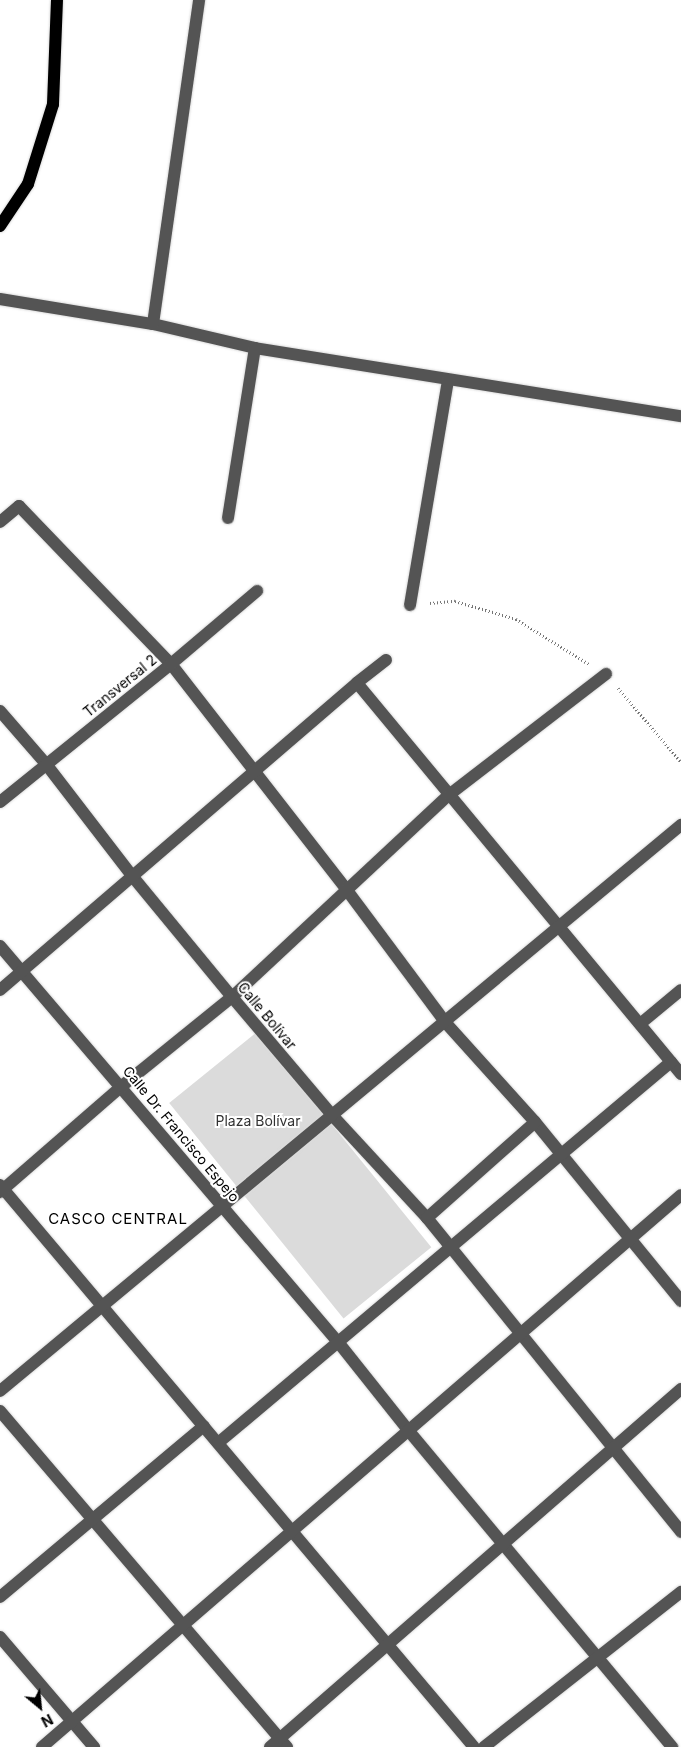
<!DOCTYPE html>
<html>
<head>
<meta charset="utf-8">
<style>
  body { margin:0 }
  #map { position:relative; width:681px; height:1747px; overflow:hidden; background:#fff; font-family:Inter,sans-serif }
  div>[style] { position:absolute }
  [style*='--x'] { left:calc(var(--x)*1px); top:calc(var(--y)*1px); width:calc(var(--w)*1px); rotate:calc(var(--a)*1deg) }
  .green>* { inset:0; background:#dbdbdb; transform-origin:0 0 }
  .path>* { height:3px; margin-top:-1.5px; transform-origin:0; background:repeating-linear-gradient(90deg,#767676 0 1px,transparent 0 3.5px) }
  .roads { filter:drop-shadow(0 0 1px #dbdbdb) drop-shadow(0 0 1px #dbdbdb) }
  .minor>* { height:12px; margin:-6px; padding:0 6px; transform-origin:6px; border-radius:6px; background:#545454 }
  .major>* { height:12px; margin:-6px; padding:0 6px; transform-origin:6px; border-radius:6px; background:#000 }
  span { translate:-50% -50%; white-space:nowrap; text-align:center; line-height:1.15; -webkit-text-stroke:4px #fff; paint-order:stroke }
  .street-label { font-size:14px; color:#000 }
  .park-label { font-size:14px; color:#323232 }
  .neighbourhood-label { font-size:15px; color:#000; letter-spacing:1px }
  .north { position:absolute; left:15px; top:1682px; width:50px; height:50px; -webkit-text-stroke:4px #fff; paint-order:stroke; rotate:152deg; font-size:14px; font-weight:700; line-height:20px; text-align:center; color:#000 }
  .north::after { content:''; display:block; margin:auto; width:18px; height:22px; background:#000; clip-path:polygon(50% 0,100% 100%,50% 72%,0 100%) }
</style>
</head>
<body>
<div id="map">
  <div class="green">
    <div style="left:257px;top:1032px;width:277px;height:113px;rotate:51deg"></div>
  </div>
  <div class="path">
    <div style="--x:430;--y:603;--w:25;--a:-5"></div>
    <div style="--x:455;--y:601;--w:64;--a:16.4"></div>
    <div style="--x:516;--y:619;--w:86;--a:31.7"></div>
    <div style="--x:618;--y:688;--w:97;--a:49.6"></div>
  </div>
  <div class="roads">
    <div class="minor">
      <div style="--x:0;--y:299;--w:155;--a:9.3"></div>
      <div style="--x:153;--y:324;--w:105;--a:13.2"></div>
      <div style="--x:255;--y:348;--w:431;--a:9.1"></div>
      <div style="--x:153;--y:324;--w:327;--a:-81.9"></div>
      <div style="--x:228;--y:518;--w:172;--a:-81"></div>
      <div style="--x:0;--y:522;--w:25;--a:-40"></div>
      <div style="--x:19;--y:506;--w:219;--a:46.1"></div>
      <div style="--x:171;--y:664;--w:285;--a:52.1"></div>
      <div style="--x:346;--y:889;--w:166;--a:53.3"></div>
      <div style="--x:445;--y:1022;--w:135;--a:48"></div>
      <div style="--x:535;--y:1122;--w:231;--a:50.8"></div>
      <div style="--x:410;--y:605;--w:228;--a:-80.4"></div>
      <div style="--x:386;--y:660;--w:37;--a:142"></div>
      <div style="--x:357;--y:683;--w:508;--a:50.35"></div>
      <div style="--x:0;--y:711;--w:70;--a:49"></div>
      <div style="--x:46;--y:764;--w:143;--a:52.4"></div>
      <div style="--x:133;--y:877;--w:156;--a:50.5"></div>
      <div style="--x:232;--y:997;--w:155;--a:49.7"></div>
      <div style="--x:332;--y:1115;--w:140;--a:47.3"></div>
      <div style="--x:427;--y:1218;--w:404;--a:51"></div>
      <div style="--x:0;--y:802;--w:220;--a:-38.9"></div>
      <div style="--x:171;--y:664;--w:113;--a:-40.3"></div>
      <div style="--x:0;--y:946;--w:521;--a:49.52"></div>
      <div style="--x:338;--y:1342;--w:112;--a:51.5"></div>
      <div style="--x:408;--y:1430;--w:413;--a:50.2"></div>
      <div style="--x:0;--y:990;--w:471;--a:-40.7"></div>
      <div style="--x:640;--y:1024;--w:53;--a:-39.7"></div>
      <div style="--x:0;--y:1185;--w:735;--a:49.86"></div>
      <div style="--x:0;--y:1192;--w:162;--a:-41"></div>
      <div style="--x:122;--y:1086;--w:141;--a:-39"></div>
      <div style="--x:232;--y:997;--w:298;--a:-43"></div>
      <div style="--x:450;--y:794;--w:197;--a:-37.6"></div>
      <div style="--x:427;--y:1218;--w:144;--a:-41.6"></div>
      <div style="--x:0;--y:1391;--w:886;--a:-39.73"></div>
      <div style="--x:0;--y:1411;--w:442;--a:49.5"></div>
      <div style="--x:218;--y:1443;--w:592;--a:-40.07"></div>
      <div style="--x:0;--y:1597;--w:266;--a:-40"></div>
      <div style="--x:0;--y:1637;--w:145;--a:49.5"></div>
      <div style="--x:42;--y:1747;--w:844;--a:-40.82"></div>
      <div style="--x:270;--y:1747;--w:545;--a:-41.06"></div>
      <div style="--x:484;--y:1747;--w:251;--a:-38.2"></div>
    </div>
    <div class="major">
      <div style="--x:0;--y:226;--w:50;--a:-56.3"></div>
      <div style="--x:28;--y:184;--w:84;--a:-72.6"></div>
      <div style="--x:53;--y:104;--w:104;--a:-87.8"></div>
    </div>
  </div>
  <div class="street-label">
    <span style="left:120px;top:686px;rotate:-39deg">Transversal 2</span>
    <span style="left:267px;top:1016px;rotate:50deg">Calle Bolívar</span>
    <span style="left:181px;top:1134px;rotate:50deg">Calle Dr. Francisco Espejo</span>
  </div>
  <div class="park-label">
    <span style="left:258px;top:1121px">Plaza Bolívar</span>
  </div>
  <div class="neighbourhood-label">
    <span style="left:118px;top:1219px">CASCO CENTRAL</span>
  </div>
  <div class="north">N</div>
</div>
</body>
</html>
